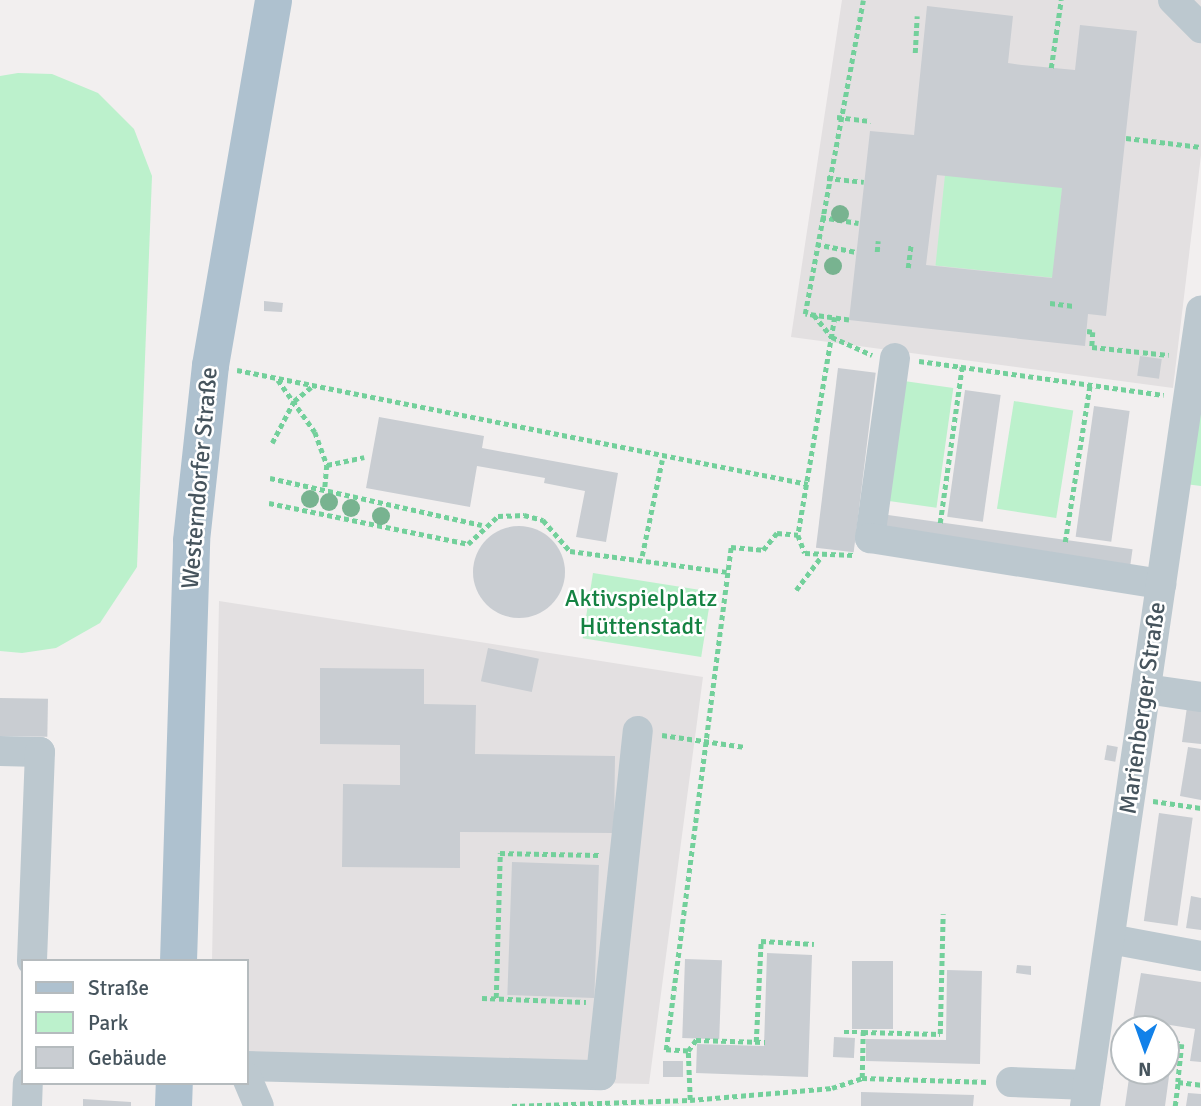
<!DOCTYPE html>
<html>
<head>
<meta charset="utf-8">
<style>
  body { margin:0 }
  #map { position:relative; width:1201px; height:1106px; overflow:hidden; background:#f2efef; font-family:Signika,sans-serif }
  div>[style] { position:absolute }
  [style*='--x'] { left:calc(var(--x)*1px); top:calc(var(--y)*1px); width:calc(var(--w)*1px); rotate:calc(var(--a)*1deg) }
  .education>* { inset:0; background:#e3e0e1 }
  .green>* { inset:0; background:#bcf1cc; transform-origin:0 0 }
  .building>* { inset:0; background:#c9cdd2; transform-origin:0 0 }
  .round { border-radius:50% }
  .path>* { height:4.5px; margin-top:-2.25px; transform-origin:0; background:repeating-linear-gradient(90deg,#73d09b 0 5px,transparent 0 8.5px) }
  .minor>* { height:30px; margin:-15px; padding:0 15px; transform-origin:15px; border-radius:15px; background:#bcc8cf }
  .major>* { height:37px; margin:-18.5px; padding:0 18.5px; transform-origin:18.5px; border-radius:18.5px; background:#aec1cf }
  .trees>* { width:18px; height:18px; margin:-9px; border-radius:50%; background:#78b390 }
  span { translate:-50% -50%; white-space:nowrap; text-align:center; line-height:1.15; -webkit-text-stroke:5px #fff; paint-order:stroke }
  .street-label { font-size:24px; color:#46545d }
  .park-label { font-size:24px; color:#148242 }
  .legend { position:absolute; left:21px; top:959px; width:228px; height:126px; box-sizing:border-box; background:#fff; border:2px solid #b5bbbe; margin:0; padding:9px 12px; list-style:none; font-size:21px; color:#46545d }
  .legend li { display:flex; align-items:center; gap:14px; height:35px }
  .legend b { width:35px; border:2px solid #b5bbbe }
  .north { position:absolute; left:1110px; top:1015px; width:70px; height:70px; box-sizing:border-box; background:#fff; border:2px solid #b5bbbe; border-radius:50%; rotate:181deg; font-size:19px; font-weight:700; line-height:28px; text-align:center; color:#46545d }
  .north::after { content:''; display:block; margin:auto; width:24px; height:32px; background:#1281e9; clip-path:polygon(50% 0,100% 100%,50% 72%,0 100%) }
</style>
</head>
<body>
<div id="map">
  <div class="education">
    <div style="clip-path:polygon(842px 0,1201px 0,1201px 155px,1173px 388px,791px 337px)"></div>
    <div style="clip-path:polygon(219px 601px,703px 677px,649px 1084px,247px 1076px,247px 961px,212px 961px)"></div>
  </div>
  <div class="green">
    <div style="clip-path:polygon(18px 73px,52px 74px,98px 93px,134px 129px,152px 176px,137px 567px,100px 623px,56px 648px,22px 653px,0 651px,0 76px)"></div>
    <div style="left:945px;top:175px;width:118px;height:91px;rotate:6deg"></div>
    <div style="left:883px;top:378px;width:71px;height:121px;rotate:8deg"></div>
    <div style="clip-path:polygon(1201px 386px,1201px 486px,1185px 484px)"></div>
    <div style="left:1014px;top:401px;width:60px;height:109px;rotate:9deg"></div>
    <div style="left:593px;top:573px;width:120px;height:66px;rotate:9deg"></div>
  </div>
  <div class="building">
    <div style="clip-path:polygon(evenodd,927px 6px,1013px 16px,1008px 63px,1022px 65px,1075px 70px,1080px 25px,1137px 31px,1106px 316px,1088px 314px,1085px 346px,849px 320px,870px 131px,914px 135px,927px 6px,937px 175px,1062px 188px,1052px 278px,926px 265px,937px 175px)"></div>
    <div style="clip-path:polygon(264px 301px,283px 303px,282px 312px,264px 311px)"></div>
    <div style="left:1140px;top:356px;width:22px;height:20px;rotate:8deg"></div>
    <div style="left:838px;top:368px;width:38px;height:181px;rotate:7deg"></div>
    <div style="left:965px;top:390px;width:36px;height:128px;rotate:8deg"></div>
    <div style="left:1094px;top:406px;width:36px;height:132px;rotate:8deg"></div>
    <div style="clip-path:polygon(379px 417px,484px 436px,482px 448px,618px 473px,606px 542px,576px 537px,585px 491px,544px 483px,545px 478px,477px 466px,470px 507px,366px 488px)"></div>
    <div style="left:881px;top:514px;width:254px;height:16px;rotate:8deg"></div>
    <div class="round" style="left:473px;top:526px;width:92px;height:92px"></div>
    <div style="left:488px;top:648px;width:52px;height:34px;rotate:12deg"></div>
    <div style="clip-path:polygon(320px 668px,424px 669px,424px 704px,476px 705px,475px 754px,615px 756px,614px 833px,460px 832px,460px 868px,342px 867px,343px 784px,400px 785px,400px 745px,320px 744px)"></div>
    <div style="left:0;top:698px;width:48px;height:38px;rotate:1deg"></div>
    <div style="clip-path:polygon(1187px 707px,1201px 709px,1201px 744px,1182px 742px)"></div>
    <div style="left:1107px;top:745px;width:11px;height:15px;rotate:10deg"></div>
    <div style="clip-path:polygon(1188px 747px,1201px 749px,1201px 800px,1180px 796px)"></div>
    <div style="left:1159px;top:813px;width:34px;height:109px;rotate:8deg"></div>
    <div style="left:512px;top:862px;width:87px;height:133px;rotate:2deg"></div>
    <div style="clip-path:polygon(1191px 896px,1201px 898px,1201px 930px,1186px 928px)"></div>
    <div style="clip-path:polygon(767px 953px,812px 955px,808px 1077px,696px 1073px,697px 1044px,764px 1046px)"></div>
    <div style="left:685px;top:959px;width:37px;height:79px;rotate:2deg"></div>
    <div style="left:852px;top:961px;width:41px;height:68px"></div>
    <div style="clip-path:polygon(1017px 965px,1031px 966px,1031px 975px,1016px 973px)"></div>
    <div style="clip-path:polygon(947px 970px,982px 971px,980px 1064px,866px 1061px,866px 1039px,946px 1040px)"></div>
    <div style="clip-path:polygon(1141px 973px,1201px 982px,1201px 1062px,1190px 1061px,1195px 1029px,1133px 1019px)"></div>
    <div style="left:834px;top:1037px;width:21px;height:20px;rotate:3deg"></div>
    <div style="clip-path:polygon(1166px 1053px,1172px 1054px,1165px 1106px,1125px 1106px,1130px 1071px,1166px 1071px)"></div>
    <div style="left:663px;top:1061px;width:20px;height:16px"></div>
    <div style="clip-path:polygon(861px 1092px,974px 1095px,973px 1106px,861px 1106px)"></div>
    <div style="clip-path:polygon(1188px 1093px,1201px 1094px,1201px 1106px,1186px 1106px)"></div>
    <div style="clip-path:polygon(83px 1099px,131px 1102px,131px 1106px,83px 1106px)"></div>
  </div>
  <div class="path">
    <div style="--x:915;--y:53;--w:37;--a:-87"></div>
    <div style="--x:1051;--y:68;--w:69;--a:-81.6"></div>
    <div style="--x:837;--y:117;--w:34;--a:7"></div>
    <div style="--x:1126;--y:138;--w:76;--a:6.8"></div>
    <div style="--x:827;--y:178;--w:37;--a:6"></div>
    <div style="--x:821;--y:217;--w:38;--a:9"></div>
    <div style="--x:816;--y:244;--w:41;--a:11.3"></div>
    <div style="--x:877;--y:252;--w:11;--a:-85"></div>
    <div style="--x:908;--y:268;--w:24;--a:-83"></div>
    <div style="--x:1050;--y:303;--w:24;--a:7"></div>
    <div style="--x:814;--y:315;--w:28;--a:51"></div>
    <div style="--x:832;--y:337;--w:44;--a:24.2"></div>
    <div style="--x:835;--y:317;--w:221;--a:99.6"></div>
    <div style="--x:798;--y:535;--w:19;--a:69"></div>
    <div style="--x:805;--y:553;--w:49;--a:2.3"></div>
    <div style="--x:849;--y:320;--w:44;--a:-172.2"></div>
    <div style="--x:805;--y:314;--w:319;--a:-79.5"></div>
    <div style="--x:1087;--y:331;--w:6;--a:9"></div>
    <div style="--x:1093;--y:332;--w:15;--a:94"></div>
    <div style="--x:1092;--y:347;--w:77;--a:5.9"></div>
    <div style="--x:919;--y:361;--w:247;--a:7.9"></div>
    <div style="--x:237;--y:370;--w:582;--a:11.29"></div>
    <div style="--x:278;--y:380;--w:64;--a:54.6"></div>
    <div style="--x:315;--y:432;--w:35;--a:70"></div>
    <div style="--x:327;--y:465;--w:24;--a:95"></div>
    <div style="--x:272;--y:443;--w:47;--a:-62.4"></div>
    <div style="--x:294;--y:401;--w:22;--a:-39"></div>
    <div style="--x:327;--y:465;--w:38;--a:-12"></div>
    <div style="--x:270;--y:478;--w:217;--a:12.5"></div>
    <div style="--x:269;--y:503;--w:203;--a:11.6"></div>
    <div style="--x:468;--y:544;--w:41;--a:-43"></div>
    <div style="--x:498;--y:516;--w:26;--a:-2"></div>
    <div style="--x:524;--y:515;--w:20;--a:15"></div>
    <div style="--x:543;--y:520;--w:41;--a:48.9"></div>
    <div style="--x:570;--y:551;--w:158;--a:7.6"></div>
    <div style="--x:940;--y:523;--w:159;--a:-82"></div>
    <div style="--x:1065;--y:542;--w:159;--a:-81"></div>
    <div style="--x:642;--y:556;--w:98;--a:-78.2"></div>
    <div style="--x:796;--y:590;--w:40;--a:-53"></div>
    <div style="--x:662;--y:735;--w:84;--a:8.2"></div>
    <div style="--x:1153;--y:801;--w:49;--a:8.3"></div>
    <div style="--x:482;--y:998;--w:104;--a:2.2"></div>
    <div style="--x:496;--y:998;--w:145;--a:-88.4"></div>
    <div style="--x:500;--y:853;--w:99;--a:1.2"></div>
    <div style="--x:844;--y:1032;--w:19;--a:0"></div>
    <div style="--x:1166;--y:1041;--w:16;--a:11"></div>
    <div style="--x:1182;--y:1044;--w:38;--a:96"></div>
    <div style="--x:756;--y:1042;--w:101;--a:-87.2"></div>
    <div style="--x:761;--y:941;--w:53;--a:3.2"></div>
    <div style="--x:688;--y:1051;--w:14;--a:-54"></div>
    <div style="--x:696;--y:1040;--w:69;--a:1.7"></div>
    <div style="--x:862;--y:1078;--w:46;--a:-88.8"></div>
    <div style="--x:863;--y:1032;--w:77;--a:1.5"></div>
    <div style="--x:940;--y:1034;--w:120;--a:-88.6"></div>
    <div style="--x:690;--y:1100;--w:49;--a:-92.3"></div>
    <div style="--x:688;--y:1051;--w:22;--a:-177"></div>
    <div style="--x:666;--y:1050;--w:507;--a:-82.64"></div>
    <div style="--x:731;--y:547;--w:32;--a:5"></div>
    <div style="--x:763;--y:550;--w:22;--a:-51"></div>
    <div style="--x:777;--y:533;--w:21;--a:5"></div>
    <div style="--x:512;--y:1106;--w:178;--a:-1.9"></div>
    <div style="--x:690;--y:1100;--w:143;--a:-4.8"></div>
    <div style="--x:832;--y:1088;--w:32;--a:-18"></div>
    <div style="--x:862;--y:1078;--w:127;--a:1.8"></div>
    <div style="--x:1175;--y:1106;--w:24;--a:-83"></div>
    <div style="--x:1178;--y:1082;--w:23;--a:7"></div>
  </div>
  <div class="minor">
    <div style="--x:1173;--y:0;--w:40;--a:45"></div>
    <div style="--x:895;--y:358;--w:182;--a:97.9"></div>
    <div style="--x:870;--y:538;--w:295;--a:9"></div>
    <div style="--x:1146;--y:689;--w:56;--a:8.3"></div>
    <div style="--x:0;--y:751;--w:40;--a:1.4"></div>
    <div style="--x:40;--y:752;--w:209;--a:92.2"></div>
    <div style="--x:1110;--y:939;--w:93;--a:10.6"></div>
    <div style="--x:247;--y:1066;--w:354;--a:1.5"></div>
    <div style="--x:601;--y:1075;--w:346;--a:-83.9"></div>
    <div style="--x:247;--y:1078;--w:30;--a:67"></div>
    <div style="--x:1011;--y:1082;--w:77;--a:2.2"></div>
    <div style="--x:27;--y:1106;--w:23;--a:-88"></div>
    <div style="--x:1085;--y:1106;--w:804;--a:-81.71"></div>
  </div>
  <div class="major">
    <div style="--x:178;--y:961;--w:421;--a:-88.2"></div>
    <div style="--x:191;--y:540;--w:176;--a:-83.8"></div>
    <div style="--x:210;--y:365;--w:370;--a:-80.2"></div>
    <div style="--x:173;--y:1106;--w:23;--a:-88"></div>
  </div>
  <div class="trees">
    <div style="left:840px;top:214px"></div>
    <div style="left:833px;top:266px"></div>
    <div style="left:310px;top:499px"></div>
    <div style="left:329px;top:502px"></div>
    <div style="left:351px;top:508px"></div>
    <div style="left:381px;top:516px"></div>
  </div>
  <div class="street-label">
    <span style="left:200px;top:478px;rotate:-85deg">Westerndorfer Straße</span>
    <span style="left:1143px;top:708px;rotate:-82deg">Marienberger Straße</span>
  </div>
  <div class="park-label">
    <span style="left:641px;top:613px">Aktivspielplatz<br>Hüttenstadt</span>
  </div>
  <ul class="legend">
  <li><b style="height:9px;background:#aec1cf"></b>Straße</li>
  <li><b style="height:19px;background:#bcf1cc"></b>Park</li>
  <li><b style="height:19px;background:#c9cdd2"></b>Gebäude</li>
  </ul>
  <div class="north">N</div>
</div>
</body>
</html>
